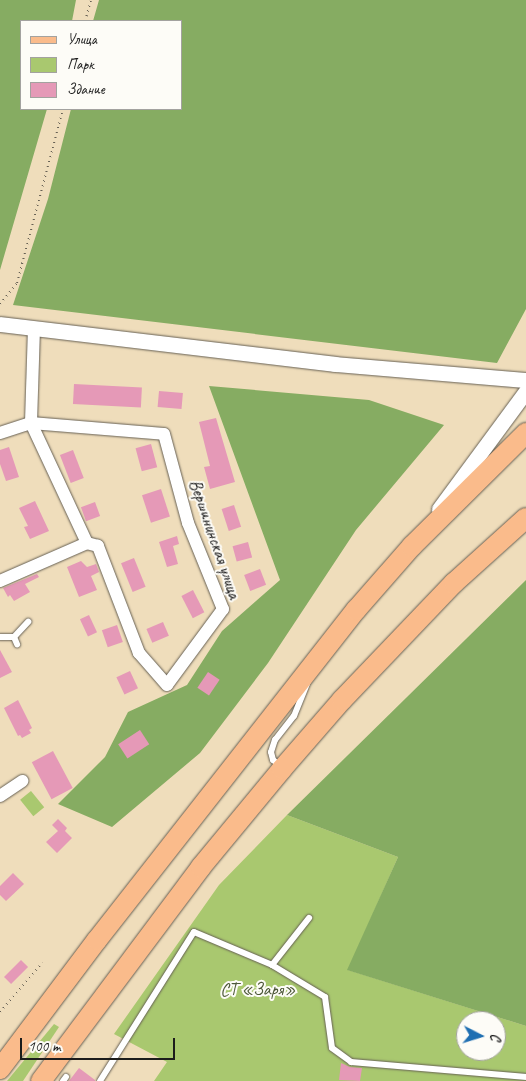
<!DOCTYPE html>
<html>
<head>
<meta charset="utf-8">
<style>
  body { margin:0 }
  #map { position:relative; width:526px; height:1081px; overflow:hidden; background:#efddbb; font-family:Caveat,sans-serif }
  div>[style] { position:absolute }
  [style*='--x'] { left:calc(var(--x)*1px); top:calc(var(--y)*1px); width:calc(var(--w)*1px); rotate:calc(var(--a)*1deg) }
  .green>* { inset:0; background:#a9c86f; transform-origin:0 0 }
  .forest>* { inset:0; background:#86ac62 }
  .building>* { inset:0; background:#e599b7; transform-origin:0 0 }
  .path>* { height:2px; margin-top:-1px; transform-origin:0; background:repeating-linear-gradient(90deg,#666054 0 1px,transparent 0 5px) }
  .roads { filter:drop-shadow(0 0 1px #666054) drop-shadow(0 0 1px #666054) }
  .service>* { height:6px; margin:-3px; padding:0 3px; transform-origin:3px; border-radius:3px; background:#fff }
  .minor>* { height:12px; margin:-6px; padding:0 6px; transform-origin:6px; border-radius:6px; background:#fff }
  .tertiary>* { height:15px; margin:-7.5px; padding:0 7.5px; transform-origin:7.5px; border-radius:7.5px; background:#fff }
  .primary>* { height:20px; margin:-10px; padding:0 10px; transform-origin:10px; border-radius:10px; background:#fabb8b }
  span { translate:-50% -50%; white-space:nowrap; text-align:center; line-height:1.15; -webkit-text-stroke:4px #fdfcf7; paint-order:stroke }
  .street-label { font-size:18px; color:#1c1c1c }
  .park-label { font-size:18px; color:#4d5839 }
  .legend { position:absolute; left:20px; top:20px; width:162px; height:90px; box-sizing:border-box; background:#fdfcf7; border:1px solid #a3a29f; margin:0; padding:6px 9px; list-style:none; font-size:15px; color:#1c1c1c }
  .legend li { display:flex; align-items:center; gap:10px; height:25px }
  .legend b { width:25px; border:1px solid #a3a29f }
  .north { position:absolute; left:456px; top:1011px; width:50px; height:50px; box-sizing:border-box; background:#fdfcf7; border:1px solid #a3a29f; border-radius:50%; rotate:95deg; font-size:14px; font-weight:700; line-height:20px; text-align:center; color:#1c1c1c }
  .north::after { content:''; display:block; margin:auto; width:18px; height:22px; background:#1f6fb2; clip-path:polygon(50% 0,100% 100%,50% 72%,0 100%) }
  .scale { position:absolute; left:20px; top:1038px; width:155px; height:22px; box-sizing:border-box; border:2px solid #1c1c1c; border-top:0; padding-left:6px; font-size:15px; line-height:18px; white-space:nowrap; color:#1c1c1c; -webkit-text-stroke:4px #fdfcf7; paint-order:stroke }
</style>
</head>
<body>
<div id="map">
  <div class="green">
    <div style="left:31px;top:791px;width:21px;height:14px;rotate:51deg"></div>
    <div style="clip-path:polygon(evenodd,287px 815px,398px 857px,348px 970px,526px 1026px,526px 1081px,154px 1081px,167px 1062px,114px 1034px,219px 885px,287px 815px,466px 1021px,496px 1021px,496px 1051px,466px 1051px,466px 1021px)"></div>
    <div style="clip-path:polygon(54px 1024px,59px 1027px,23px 1081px,7px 1081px)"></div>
  </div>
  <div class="forest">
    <div style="clip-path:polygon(0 0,76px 0,72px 21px,21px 21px,21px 109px,47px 109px,0 270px)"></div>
    <div style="clip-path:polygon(99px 0,526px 0,526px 309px,497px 363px,13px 305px,48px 199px,71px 109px,181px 109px,181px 21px,93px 21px)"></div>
    <div style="clip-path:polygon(209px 386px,369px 400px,444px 425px,356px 530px,268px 663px,200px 753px,112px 827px,58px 804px,105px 757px,128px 712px,187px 685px,222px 631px,280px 580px)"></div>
    <div style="clip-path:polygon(526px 580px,526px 1026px,347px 970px,398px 857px,287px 815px)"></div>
  </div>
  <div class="building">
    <div style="left:74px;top:384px;width:68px;height:20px;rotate:3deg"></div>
    <div style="left:159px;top:391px;width:24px;height:16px;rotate:5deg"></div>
    <div style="clip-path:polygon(216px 418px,235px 482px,210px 489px,204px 467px,210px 466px,199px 422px)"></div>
    <div style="left:151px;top:444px;width:24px;height:16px;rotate:75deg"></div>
    <div style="clip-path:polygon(9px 447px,19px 477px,6px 481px,0 464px,0 450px)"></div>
    <div style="left:73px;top:450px;width:30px;height:14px;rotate:69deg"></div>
    <div style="left:161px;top:489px;width:29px;height:20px;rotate:72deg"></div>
    <div style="clip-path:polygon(35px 501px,49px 531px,30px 539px,24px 527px,28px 526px,19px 508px)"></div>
    <div style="left:95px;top:502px;width:15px;height:15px;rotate:70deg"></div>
    <div style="left:234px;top:505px;width:23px;height:13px;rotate:72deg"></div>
    <div style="clip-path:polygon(177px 536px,179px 544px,173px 546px,178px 564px,167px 567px,159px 542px)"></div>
    <div style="left:248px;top:542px;width:16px;height:16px;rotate:75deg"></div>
    <div style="left:134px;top:558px;width:31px;height:14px;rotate:68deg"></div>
    <div style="clip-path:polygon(81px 561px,87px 567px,96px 564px,99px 572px,91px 576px,97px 590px,79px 597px,67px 567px)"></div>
    <div style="left:260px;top:569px;width:17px;height:17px;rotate:69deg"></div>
    <div style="clip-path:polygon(37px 574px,39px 577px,25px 584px,30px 592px,14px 601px,10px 595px,8px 597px,3px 588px)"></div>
    <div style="left:193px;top:590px;width:25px;height:13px;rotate:63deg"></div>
    <div style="left:89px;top:615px;width:19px;height:10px;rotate:65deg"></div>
    <div style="left:163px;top:622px;width:15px;height:18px;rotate:67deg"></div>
    <div style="left:117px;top:625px;width:18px;height:16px;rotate:71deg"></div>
    <div style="clip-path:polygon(0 650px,12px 672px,0 678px)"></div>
    <div style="left:130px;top:671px;width:19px;height:15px;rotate:65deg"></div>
    <div style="left:208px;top:672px;width:14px;height:19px;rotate:34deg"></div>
    <div style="clip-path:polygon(18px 700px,32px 728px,29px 730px,31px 733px,22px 738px,20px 735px,18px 736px,4px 708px)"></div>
    <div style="left:140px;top:730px;width:17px;height:26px;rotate:57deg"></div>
    <div style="left:53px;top:751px;width:42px;height:24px;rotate:62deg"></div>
    <div style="clip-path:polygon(58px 819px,67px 828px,65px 831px,72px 838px,57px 853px,46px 842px,58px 831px,52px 825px)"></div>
    <div style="clip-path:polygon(13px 873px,24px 884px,6px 901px,0 895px,0 886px)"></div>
    <div style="left:21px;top:960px;width:10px;height:24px;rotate:45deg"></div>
    <div style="clip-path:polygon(341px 1063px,350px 1067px,362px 1068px,360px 1081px,339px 1080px)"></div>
    <div style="clip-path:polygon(79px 1068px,95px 1080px,95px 1081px,69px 1081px)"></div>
  </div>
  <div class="path">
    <div style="--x:85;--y:21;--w:22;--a:-74"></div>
    <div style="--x:0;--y:304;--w:27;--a:-51"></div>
    <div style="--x:17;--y:283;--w:180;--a:-75.2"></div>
    <div style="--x:0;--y:1012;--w:65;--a:-49.4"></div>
  </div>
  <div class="roads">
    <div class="service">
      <div style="--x:0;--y:637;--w:14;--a:0"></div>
      <div style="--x:14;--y:637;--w:8;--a:67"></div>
      <div style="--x:14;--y:637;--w:21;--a:-47"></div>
      <div style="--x:280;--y:766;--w:9;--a:-139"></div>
      <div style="--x:273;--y:760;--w:8;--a:-104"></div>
      <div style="--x:271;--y:752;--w:13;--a:-72"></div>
      <div style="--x:275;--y:740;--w:31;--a:-52"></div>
      <div style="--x:294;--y:716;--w:37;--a:-68"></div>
      <div style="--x:272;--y:965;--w:60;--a:-51.8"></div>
      <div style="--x:63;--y:1081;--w:5;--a:-53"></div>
      <div style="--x:100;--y:1081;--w:176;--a:-57.8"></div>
      <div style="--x:194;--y:932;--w:85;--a:22.9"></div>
      <div style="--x:272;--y:965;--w:62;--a:31.1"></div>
      <div style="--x:325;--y:997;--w:51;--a:82.2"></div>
      <div style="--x:332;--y:1048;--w:24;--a:36"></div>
      <div style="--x:351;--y:1062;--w:176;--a:4.9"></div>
    </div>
    <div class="minor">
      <div style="--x:0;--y:433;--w:33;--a:-18"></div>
      <div style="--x:31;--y:423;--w:133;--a:4.7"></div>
      <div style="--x:164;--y:434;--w:92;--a:74.9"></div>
      <div style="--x:188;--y:523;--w:93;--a:67.9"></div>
      <div style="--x:223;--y:609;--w:94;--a:126.4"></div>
      <div style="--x:167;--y:685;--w:43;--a:-131.2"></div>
      <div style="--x:139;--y:653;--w:115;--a:-111"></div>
      <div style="--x:98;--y:546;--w:11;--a:-165"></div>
      <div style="--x:87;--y:543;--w:132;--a:-115"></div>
      <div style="--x:31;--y:423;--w:95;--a:-88.2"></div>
      <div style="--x:0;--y:581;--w:95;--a:-23.6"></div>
      <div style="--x:0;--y:796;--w:27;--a:-34"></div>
    </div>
    <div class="tertiary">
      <div style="--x:0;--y:324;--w:337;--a:6.8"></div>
      <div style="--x:335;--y:364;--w:192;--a:4.8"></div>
      <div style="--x:439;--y:509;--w:147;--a:-53.6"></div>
    </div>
    <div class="primary">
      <div style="--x:0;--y:1069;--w:161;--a:-53.1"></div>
      <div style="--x:97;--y:940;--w:420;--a:-51.9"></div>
      <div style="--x:356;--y:610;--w:85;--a:-48.8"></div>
      <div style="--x:412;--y:546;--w:161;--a:-44.7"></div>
      <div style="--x:41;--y:1081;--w:267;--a:-53.2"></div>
      <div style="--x:201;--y:867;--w:127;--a:-50.4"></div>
      <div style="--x:282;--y:769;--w:91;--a:-49"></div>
      <div style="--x:342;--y:700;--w:162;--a:-46.3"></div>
      <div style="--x:454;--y:583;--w:97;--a:-42.1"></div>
    </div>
  </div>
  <div class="street-label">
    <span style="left:215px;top:539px;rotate:71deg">Вершининская улица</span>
  </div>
  <div class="park-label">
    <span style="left:258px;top:989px">СТ «Заря»</span>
  </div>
  <ul class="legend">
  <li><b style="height:6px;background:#fabb8b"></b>Улица</li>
  <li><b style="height:14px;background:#a9c86f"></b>Парк</li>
  <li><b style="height:14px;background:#e599b7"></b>Здание</li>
  </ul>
  <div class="north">С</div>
  <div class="scale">100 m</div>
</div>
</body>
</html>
